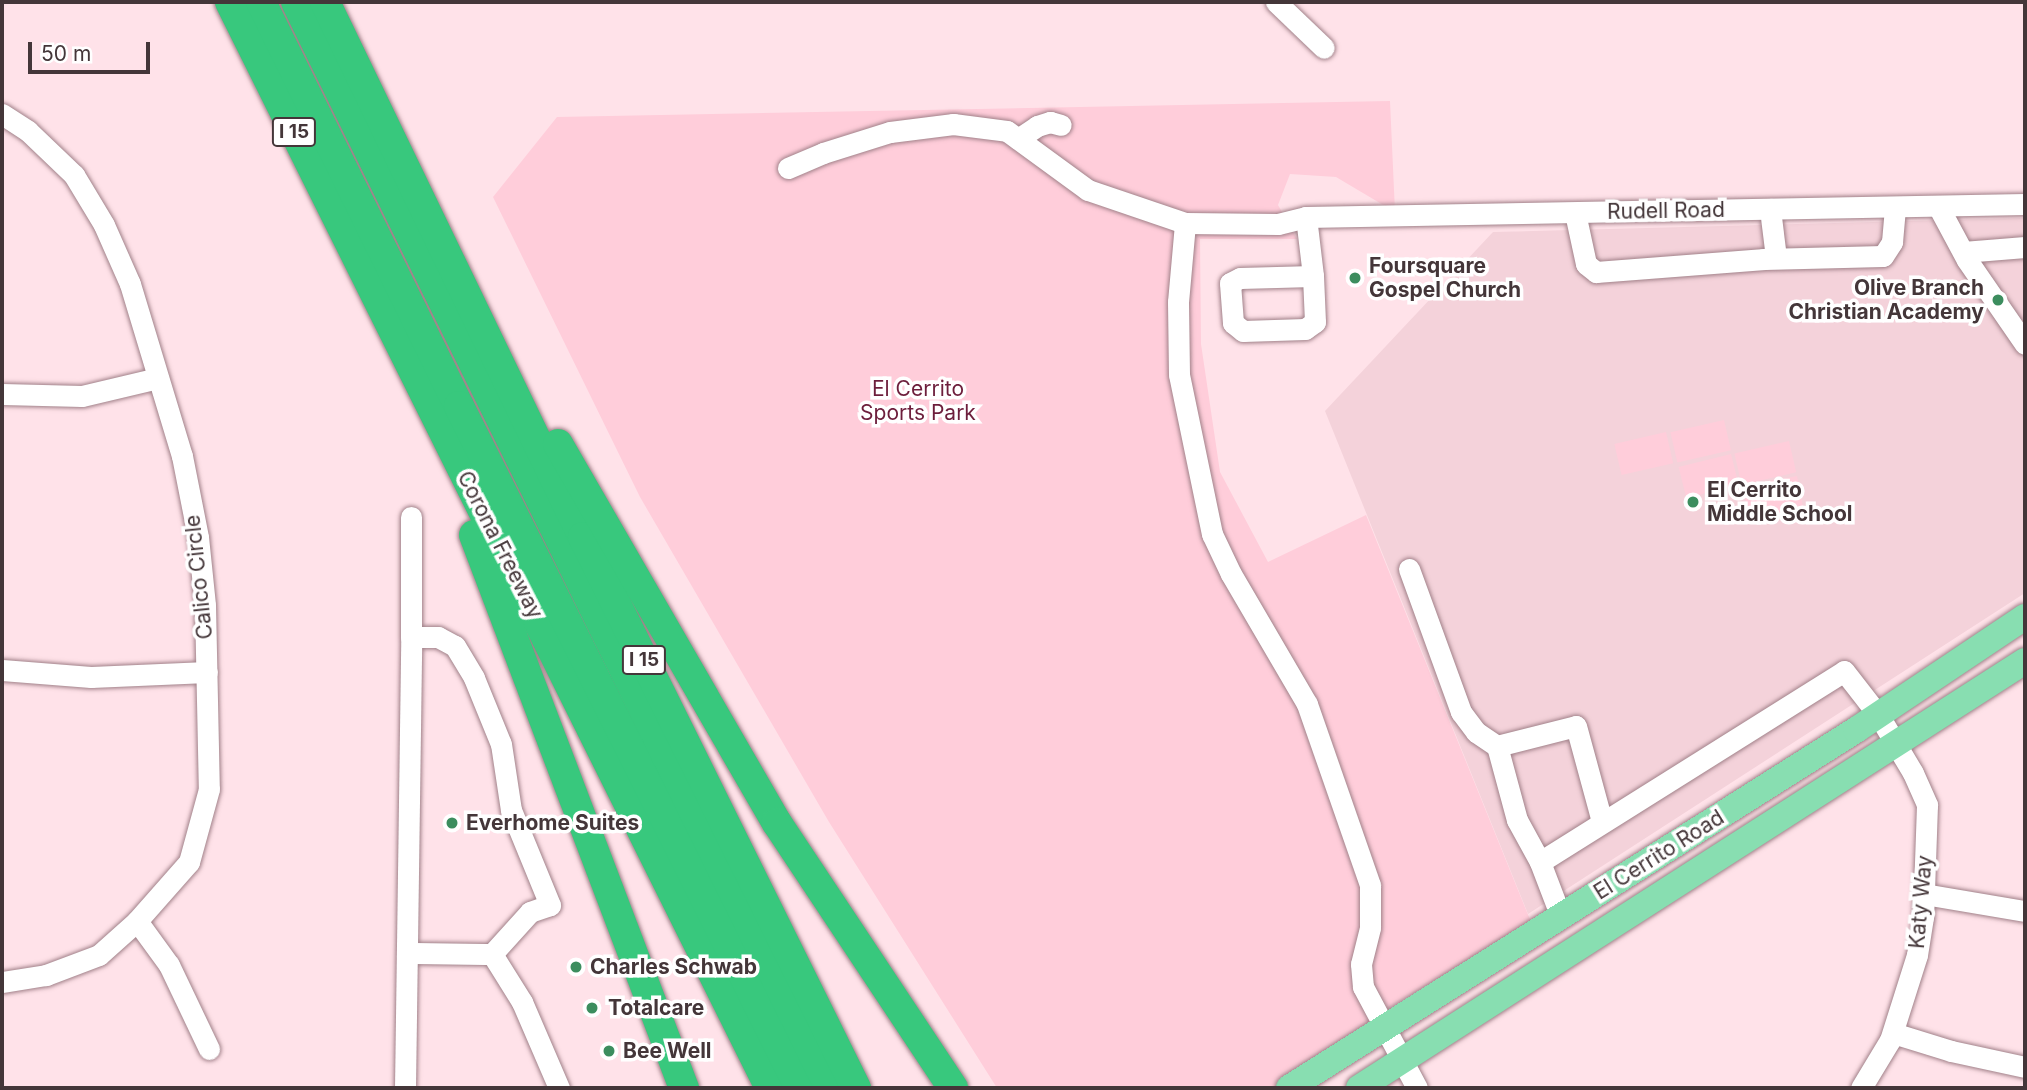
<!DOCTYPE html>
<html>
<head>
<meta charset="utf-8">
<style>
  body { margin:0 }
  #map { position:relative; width:2027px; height:1090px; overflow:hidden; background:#ffe2e9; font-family:Inter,sans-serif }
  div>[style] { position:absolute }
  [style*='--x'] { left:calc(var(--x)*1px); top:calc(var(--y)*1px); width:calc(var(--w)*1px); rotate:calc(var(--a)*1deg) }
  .built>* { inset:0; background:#f4d2da }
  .green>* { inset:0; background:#ffcdda; transform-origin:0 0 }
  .roads { filter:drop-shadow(0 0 2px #a18189) drop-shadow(0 0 2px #a18189) }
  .minor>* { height:21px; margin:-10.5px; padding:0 10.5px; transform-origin:10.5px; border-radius:10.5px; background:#fff }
  .major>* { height:26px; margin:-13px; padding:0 13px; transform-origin:13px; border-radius:13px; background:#88deb1 }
  .highway>* { height:30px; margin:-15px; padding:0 15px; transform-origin:15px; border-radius:15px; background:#38c87d }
  .dots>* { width:19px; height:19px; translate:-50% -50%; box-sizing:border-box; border:4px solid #fff; border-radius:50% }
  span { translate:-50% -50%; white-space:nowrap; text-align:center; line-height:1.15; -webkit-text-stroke:7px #fff; paint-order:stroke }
  .shield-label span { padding:2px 5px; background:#fff; border:2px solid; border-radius:5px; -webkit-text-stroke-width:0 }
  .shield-label { font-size:19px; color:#443639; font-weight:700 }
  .street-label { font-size:21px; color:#443639 }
  .poi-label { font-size:21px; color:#443639; font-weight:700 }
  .left { translate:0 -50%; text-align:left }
  .right { translate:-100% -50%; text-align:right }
  .park-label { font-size:21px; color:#6d1e3c }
  .frame { position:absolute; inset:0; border:4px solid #443639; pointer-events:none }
  .scale { position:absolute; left:28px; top:42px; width:122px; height:32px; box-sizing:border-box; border:4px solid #443639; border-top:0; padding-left:9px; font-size:21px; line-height:24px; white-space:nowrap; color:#443639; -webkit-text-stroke:5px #fff; paint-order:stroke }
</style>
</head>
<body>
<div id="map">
  <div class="built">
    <div style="clip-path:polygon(2025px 218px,2025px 593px,1528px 914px,1325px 411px,1493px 232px)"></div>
  </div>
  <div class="green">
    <div style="clip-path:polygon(1390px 101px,1395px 212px,1336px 177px,1290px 174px,1278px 205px,1297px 239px,1200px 239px,1201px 344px,1220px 472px,1268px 562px,1366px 515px,1531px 922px,1382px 1012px,1301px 1088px,997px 1088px,829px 822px,640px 497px,493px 197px,557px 117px)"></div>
    <div style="left:1724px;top:420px;width:31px;height:55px;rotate:77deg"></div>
    <div style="left:1666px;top:432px;width:32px;height:53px;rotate:77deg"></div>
    <div style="left:1789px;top:441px;width:32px;height:56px;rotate:77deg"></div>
    <div style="left:1731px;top:454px;width:32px;height:54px;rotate:76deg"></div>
    <div style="left:1797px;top:476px;width:33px;height:55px;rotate:79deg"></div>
  </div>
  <div class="roads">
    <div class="minor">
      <div style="--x:1276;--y:2;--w:66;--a:43.8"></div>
      <div style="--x:2;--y:114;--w:31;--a:33"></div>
      <div style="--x:28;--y:131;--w:64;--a:43.7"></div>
      <div style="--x:74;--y:175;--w:58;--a:59"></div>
      <div style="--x:104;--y:225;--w:64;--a:66.2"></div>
      <div style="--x:130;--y:284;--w:180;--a:73.2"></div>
      <div style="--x:182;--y:456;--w:83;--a:78.8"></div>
      <div style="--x:198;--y:537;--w:68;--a:84.1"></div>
      <div style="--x:205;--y:605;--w:184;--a:88.8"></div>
      <div style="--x:209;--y:789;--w:76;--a:105.3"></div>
      <div style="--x:189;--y:862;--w:79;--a:131.4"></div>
      <div style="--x:137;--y:921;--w:51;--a:138.2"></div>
      <div style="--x:99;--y:955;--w:57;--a:159.3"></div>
      <div style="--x:46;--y:975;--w:45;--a:171"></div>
      <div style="--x:1018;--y:139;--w:23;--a:-34"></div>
      <div style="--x:1037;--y:126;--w:14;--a:-17"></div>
      <div style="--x:1050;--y:122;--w:11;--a:15"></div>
      <div style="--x:788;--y:168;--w:38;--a:-23"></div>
      <div style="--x:823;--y:153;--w:70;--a:-17.4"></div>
      <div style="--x:890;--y:132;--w:64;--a:-7.2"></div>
      <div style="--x:953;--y:124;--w:54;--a:7.4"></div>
      <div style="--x:1007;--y:131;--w:100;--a:36.1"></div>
      <div style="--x:1088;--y:190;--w:102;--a:18.8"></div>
      <div style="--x:1938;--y:206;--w:61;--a:61.8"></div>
      <div style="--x:1967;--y:260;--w:102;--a:55.4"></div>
      <div style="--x:1770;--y:209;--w:49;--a:83"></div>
      <div style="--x:1575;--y:213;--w:52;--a:77.8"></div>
      <div style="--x:1586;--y:264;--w:13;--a:39"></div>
      <div style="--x:1596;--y:272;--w:169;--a:-4.4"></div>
      <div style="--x:1764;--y:259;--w:119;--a:-1.4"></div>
      <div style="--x:1883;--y:256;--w:17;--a:-57"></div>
      <div style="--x:1892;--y:242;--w:35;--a:-85"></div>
      <div style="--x:1306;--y:217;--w:59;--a:83.2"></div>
      <div style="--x:1313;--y:276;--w:46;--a:87.5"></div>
      <div style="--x:1315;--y:322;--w:12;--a:145"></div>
      <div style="--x:1305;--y:329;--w:62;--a:178.2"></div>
      <div style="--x:1243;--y:331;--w:13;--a:-141"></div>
      <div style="--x:1233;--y:323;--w:40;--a:-94.3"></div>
      <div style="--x:1230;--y:283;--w:11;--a:-27"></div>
      <div style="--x:1240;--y:278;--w:73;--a:-1.6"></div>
      <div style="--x:1963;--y:252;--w:62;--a:-4.6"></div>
      <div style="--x:2;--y:394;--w:80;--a:1.4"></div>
      <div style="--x:82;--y:396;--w:78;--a:-13.3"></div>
      <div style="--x:411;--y:517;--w:120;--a:90"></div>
      <div style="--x:1409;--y:569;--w:152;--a:70"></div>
      <div style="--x:1461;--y:712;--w:25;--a:53"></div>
      <div style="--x:1476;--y:732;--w:25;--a:34"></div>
      <div style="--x:2;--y:670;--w:89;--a:4.5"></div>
      <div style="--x:91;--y:677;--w:116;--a:-2.5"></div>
      <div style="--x:1540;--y:862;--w:359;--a:-32.1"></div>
      <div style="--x:1844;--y:671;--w:57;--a:52.1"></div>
      <div style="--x:1879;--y:716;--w:66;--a:59.2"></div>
      <div style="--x:1913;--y:773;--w:35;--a:66"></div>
      <div style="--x:1927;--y:805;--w:112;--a:92"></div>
      <div style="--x:1923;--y:917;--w:38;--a:99"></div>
      <div style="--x:1917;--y:955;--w:89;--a:107.6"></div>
      <div style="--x:1890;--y:1040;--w:56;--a:121.1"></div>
      <div style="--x:1924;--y:894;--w:102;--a:9.6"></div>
      <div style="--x:1561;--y:917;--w:59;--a:-110.9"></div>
      <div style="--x:1540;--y:862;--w:48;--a:-118.7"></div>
      <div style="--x:1517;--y:820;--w:77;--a:-105.1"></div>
      <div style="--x:1497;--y:746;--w:81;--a:-14.2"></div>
      <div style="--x:1576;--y:726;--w:99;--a:74.8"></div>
      <div style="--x:137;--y:921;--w:54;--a:54"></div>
      <div style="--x:169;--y:965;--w:93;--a:64.5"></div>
      <div style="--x:407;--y:953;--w:85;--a:0.7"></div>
      <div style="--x:1893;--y:1033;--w:61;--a:17.2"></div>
      <div style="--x:1951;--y:1051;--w:76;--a:12.2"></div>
      <div style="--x:405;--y:1088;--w:451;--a:-89.2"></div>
      <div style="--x:411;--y:637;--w:27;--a:0"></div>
      <div style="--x:438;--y:637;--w:19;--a:28"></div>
      <div style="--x:455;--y:646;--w:37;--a:59"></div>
      <div style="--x:474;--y:678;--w:71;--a:67.8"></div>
      <div style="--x:501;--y:744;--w:67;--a:81.4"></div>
      <div style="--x:511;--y:810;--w:103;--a:67.7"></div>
      <div style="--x:550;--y:905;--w:21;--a:161"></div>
      <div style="--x:530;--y:912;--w:57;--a:132.1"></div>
      <div style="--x:492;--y:954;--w:57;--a:58"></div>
      <div style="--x:522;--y:1002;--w:94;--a:66.7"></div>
      <div style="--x:1417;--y:1088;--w:115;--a:-118.1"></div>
      <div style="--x:1363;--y:987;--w:23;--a:-95"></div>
      <div style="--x:1361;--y:964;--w:38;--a:-76"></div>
      <div style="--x:1370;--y:927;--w:42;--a:-90"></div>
      <div style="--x:1370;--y:885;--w:192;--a:-109.2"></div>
      <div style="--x:1307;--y:704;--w:151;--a:-120.3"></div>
      <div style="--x:1231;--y:574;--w:44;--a:-115.4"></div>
      <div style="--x:1212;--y:534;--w:163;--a:-101.7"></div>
      <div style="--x:1179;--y:374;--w:72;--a:-90.8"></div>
      <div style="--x:1178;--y:302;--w:79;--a:-84.9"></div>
      <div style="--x:1185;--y:223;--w:93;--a:0.6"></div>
      <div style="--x:1278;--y:224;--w:29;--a:-14"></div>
      <div style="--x:1306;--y:217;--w:719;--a:-1.04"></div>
    </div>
    <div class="major">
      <div style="--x:1289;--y:1088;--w:671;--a:-32.27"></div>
      <div style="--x:1856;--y:730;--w:203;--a:-33.8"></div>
      <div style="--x:1359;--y:1088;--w:791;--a:-32.67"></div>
    </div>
    <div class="highway">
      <div style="--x:230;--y:2;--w:1213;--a:63.56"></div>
      <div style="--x:261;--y:2;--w:450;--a:63.9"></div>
      <div style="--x:459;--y:406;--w:762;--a:63.43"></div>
      <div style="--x:296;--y:2;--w:1210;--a:63.82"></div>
      <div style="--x:325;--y:2;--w:594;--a:64.25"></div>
      <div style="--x:583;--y:537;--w:615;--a:63.64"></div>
      <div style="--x:558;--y:444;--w:438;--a:60"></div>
      <div style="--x:777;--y:823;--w:318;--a:56.4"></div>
      <div style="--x:474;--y:535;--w:592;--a:69.21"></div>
    </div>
  </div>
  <div class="dots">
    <div style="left:1355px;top:278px;background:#3c8d5e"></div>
    <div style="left:1998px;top:300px;background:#3c8d5e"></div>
    <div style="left:1693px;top:502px;background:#3c8d5e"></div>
    <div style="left:452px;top:823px;background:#3c8d5e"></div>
    <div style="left:576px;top:967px;background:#3c8d5e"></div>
    <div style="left:592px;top:1008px;background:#3c8d5e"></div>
    <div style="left:609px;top:1051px;background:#3c8d5e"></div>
  </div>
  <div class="shield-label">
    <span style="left:294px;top:132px">I 15</span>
    <span style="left:644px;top:660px">I 15</span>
  </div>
  <div class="street-label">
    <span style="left:1666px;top:211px;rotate:-1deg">Rudell Road</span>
    <span style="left:500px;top:545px;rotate:63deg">Corona Freeway</span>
    <span style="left:199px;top:577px;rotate:-96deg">Calico Circle</span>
    <span style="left:1659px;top:855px;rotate:-32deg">El Cerrito Road</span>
    <span style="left:1921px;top:902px;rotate:-85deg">Katy Way</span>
  </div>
  <div class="poi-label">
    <span class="left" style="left:1369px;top:278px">Foursquare<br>Gospel Church</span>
    <span class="right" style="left:1984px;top:300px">Olive Branch<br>Christian Academy</span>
    <span class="left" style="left:1707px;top:502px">El Cerrito<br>Middle School</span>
    <span class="left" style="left:466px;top:823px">Everhome Suites</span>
    <span class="left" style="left:590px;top:967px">Charles Schwab</span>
    <span class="left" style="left:608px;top:1008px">Totalcare</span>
    <span class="left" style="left:623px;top:1051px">Bee Well</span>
  </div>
  <div class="park-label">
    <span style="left:918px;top:401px">El Cerrito<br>Sports Park</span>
  </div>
  <div class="frame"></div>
  <div class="scale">50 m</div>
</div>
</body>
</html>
